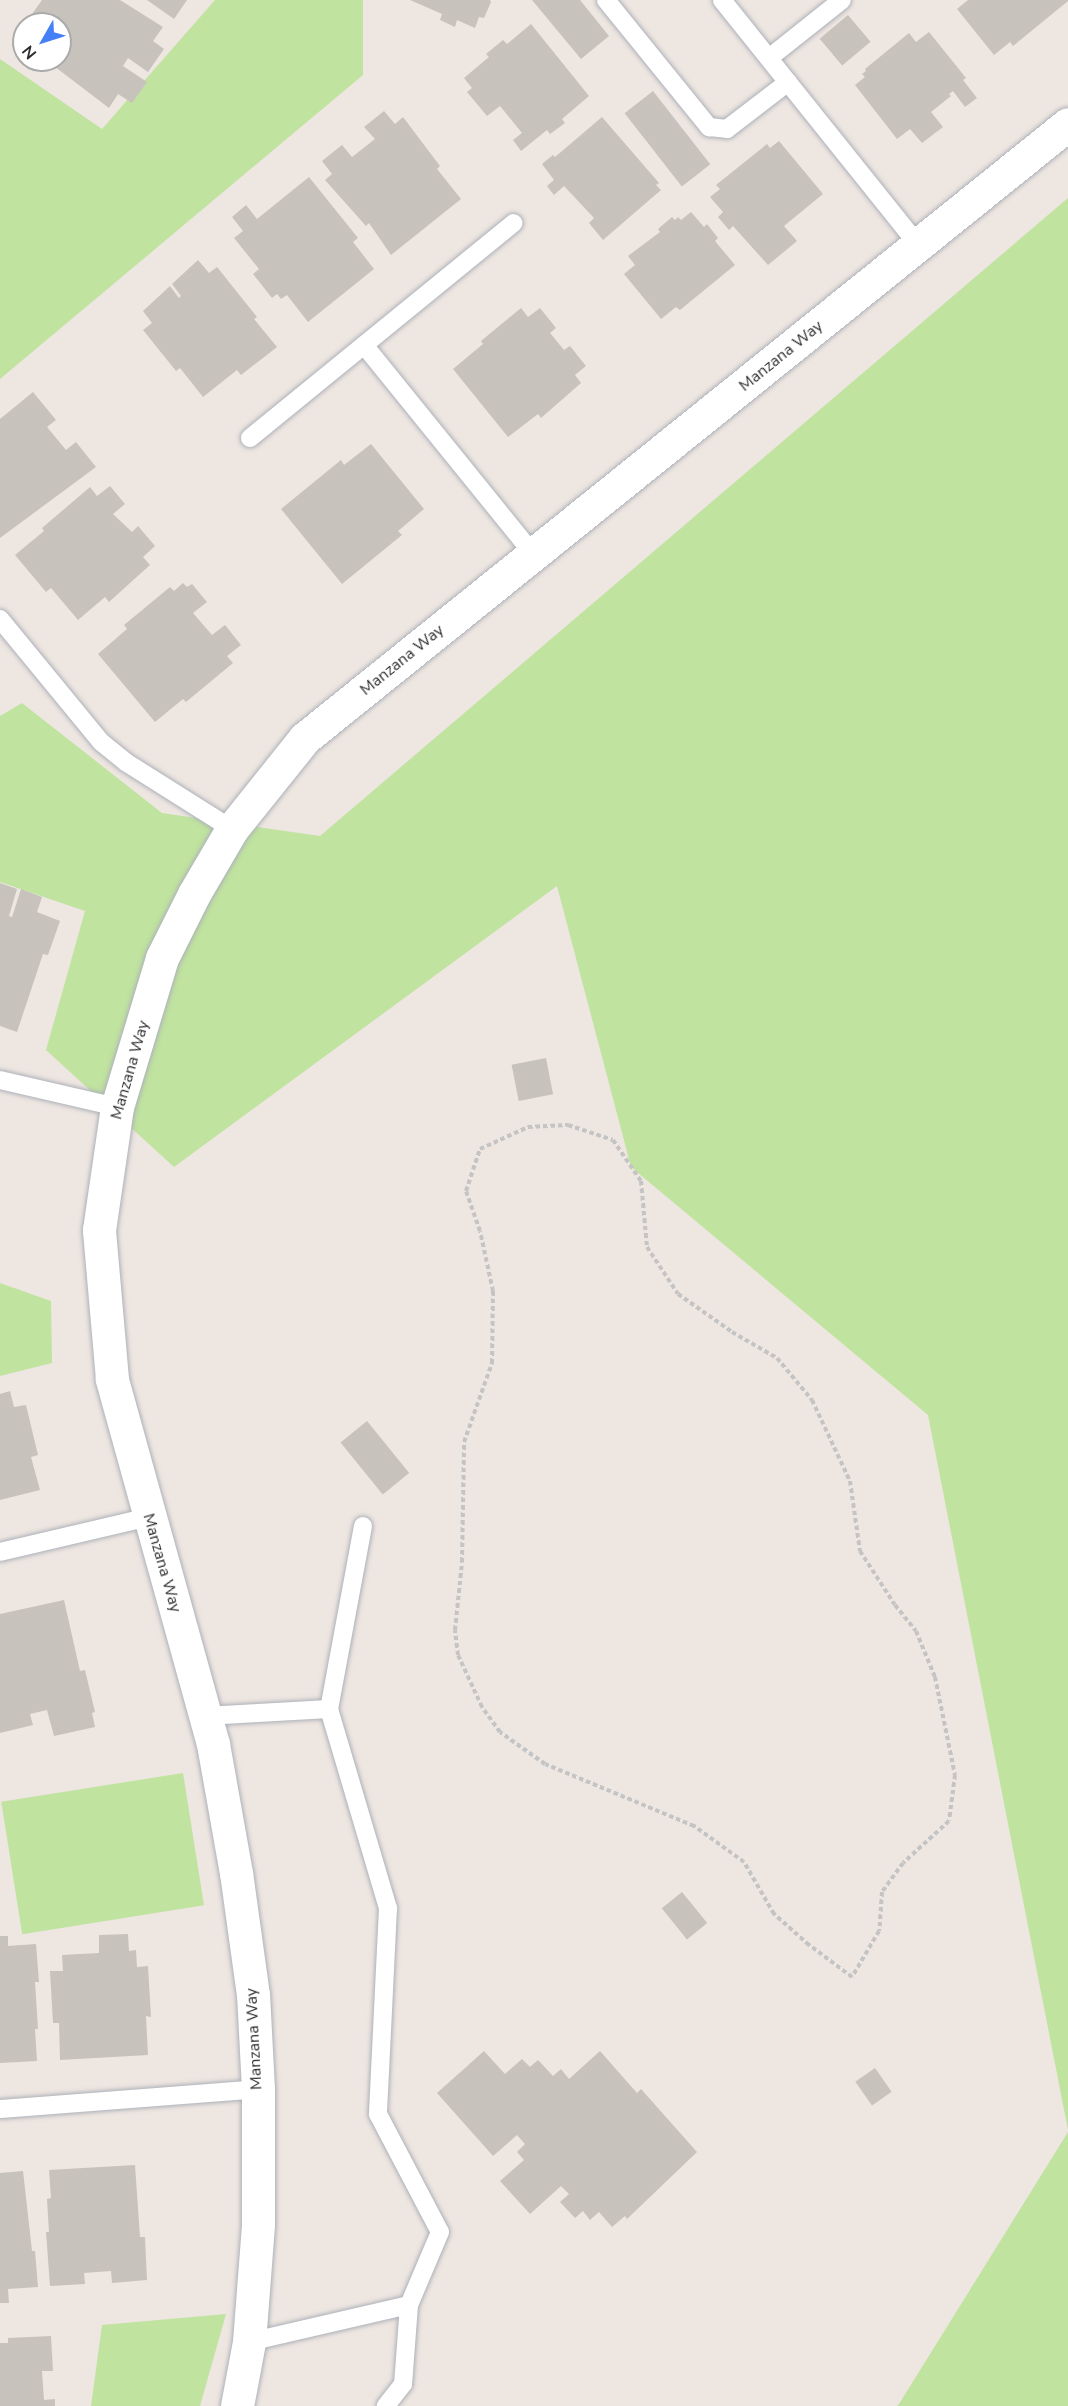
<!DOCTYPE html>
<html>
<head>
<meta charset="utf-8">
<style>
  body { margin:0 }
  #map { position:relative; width:1068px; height:2406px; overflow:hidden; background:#eee6e1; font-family:"Nunito Sans",sans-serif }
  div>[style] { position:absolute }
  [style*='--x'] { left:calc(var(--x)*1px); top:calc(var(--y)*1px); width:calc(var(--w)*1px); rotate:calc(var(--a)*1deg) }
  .green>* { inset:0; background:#c0e39f; transform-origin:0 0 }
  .building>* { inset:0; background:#c7c2bc; transform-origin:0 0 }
  .path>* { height:4px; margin-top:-2px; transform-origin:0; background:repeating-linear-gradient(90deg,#c4c4c4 0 4.5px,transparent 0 7.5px) }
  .roads { filter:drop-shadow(0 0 2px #adb1b9) drop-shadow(0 0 2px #adb1b9) }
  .lane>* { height:18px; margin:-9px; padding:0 9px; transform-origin:9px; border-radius:9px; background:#fff }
  .secondary>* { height:33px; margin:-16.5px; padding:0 16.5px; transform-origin:16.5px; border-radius:16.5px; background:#fff }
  span { translate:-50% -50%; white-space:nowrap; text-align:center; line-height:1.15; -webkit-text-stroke:6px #fff; paint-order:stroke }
  .street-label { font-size:16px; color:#2d2d2d }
  .north { position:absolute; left:12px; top:12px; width:60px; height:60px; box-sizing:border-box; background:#fff; border:2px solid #ababab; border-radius:50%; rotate:231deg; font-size:16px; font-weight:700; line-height:24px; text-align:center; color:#2d2d2d }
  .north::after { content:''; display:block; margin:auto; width:21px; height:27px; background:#4580f7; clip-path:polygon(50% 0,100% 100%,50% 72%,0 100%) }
</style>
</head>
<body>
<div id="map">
  <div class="green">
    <div style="clip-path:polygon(215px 0,363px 0,363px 75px,0 379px,0 59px,102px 129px)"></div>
    <div style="clip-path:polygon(1068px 198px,1068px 2130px,928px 1415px,631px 1167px,557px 886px,174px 1167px,46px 1050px,85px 911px,0 882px,0 716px,22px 703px,162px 813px,320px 836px)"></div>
    <div style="clip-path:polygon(0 1283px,51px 1301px,52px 1363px,0 1376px)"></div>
    <div style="left:183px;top:1773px;width:134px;height:184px;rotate:81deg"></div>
    <div style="clip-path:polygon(1068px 2132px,1068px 2406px,897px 2406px,899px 2404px)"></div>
    <div style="clip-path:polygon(226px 2314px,200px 2406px,91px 2406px,102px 2325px)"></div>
  </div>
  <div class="building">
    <div style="clip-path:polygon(42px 0,120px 0,163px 27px,153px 41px,164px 49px,148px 72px,128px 58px,123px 66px,147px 82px,132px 103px,118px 94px,109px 108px,46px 60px,60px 60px,60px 24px,25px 24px)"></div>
    <div style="clip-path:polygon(147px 0,187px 0,174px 19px)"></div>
    <div style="clip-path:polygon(410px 0,490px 0,491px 2px,484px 18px,479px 17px,475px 28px,457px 20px,455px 27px,440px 20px,442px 14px)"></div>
    <div style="clip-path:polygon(532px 0,580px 0,609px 36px,581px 59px)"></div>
    <div style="clip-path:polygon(968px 0,1068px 0,1068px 1px,1013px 46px,1010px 42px,994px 55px,957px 9px)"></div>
    <div style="left:848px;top:15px;width:35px;height:37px;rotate:50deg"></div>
    <div style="clip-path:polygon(531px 24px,589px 96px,562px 119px,565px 123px,550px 134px,547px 130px,521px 151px,513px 140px,522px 133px,500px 106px,487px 116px,467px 92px,472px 88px,464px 78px,489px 57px,486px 54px,503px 40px,507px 44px)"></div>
    <div style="clip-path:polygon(929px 32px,966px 78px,963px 80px,977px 98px,965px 107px,953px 91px,949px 94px,951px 96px,931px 112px,943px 127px,922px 143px,910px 129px,897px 139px,855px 85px,865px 77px,862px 74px,866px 71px,865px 69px,909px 33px,916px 42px)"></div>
    <div style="left:653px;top:91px;width:93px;height:36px;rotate:52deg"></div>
    <div style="clip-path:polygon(384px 111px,395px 124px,403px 117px,440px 166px,437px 169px,461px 199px,391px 255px,369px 223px,366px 226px,325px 180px,332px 174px,322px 161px,342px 145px,352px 157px,375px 139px,364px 127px)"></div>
    <div style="clip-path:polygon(602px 117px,659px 183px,656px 185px,661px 190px,603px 240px,589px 223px,594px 218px,564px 186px,554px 195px,547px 186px,554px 180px,542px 164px,553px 155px,555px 157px)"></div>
    <div style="clip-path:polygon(779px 141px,823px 194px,784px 226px,797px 241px,768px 265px,733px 226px,729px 230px,718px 217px,723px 212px,710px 197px,720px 189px,716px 185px,767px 144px,770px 148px)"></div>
    <div style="clip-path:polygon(309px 177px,358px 238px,353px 242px,374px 269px,308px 322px,287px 295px,281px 299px,277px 294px,272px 298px,253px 274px,259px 269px,234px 238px,243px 231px,232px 217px,246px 205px,257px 219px)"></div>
    <div style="clip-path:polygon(691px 212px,704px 227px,707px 224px,718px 238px,715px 241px,735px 265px,680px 310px,676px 307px,661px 319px,624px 274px,635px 265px,628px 256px,660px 232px,658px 229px,672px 217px,675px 220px,678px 217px,681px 220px)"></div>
    <div style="clip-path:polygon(198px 260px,209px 273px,217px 267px,257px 317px,254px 319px,277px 347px,241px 375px,237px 370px,203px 397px,180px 368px,176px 371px,143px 330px,152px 323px,143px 311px,170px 286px,179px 298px,181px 296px,172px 284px)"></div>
    <div style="clip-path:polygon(521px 308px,528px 317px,540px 308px,556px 328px,550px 333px,564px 350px,570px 346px,586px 366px,575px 375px,581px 383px,541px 418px,538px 414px,508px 437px,453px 369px,483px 344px,481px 341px)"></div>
    <div style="clip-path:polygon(33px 392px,56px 420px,47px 427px,66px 450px,76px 442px,96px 467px,0 538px,0 419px)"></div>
    <div style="clip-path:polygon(371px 444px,424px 509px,398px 531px,402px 535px,342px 584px,281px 509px,341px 460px,344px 465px)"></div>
    <div style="clip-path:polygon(110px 486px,125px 504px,113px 514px,132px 532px,138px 526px,155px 546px,143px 557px,150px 565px,109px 602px,105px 597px,78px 620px,51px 588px,46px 592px,15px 555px,44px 531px,42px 528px,90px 487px,97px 496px)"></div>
    <div style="clip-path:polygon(183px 583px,187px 587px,192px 584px,207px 602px,193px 613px,212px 635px,225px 625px,241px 645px,227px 656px,233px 663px,186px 702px,183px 699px,155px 722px,98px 654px,127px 629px,124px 625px,170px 587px,174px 591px)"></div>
    <div style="clip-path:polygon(0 883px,17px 889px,9px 916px,12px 917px,21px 889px,42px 897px,37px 912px,60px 921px,48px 955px,43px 954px,17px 1032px,0 1026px)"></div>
    <div style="left:546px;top:1058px;width:37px;height:35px;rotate:79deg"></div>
    <div style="clip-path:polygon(10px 1391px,14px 1407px,26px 1405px,38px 1455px,31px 1457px,40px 1490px,0 1500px,0 1394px)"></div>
    <div style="left:367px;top:1421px;width:67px;height:34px;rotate:51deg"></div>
    <div style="clip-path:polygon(64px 1600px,80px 1671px,85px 1670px,95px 1712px,92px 1713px,95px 1727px,54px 1736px,47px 1710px,30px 1714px,33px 1725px,0 1733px,0 1614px)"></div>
    <div style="left:682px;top:1892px;width:40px;height:26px;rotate:51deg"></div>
    <div style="clip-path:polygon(128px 1934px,129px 1951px,136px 1950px,137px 1967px,148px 1966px,151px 2017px,146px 2016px,148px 2055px,60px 2060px,59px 2023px,53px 2023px,50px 1971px,63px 1971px,62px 1955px,99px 1953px,99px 1935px)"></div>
    <div style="clip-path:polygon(0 1936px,8px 1936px,8px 1946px,36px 1944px,39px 1982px,35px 1982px,38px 2029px,35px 2029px,37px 2061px,0 2063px)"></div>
    <div style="clip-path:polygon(484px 2051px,505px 2074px,522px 2059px,530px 2067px,538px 2060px,553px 2076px,561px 2069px,569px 2079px,600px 2051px,637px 2093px,641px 2089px,697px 2152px,627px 2219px,625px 2216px,612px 2227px,599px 2212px,590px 2220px,583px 2211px,575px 2218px,560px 2202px,569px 2194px,561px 2186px,530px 2214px,500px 2181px,524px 2160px,517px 2152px,525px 2144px,517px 2135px,493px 2156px,437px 2093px)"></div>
    <div style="left:875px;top:2068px;width:29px;height:24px;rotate:55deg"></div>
    <div style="clip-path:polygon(135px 2165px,140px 2237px,145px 2237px,147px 2280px,112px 2283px,111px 2271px,84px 2273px,85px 2284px,50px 2286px,46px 2232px,49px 2232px,47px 2199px,51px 2198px,49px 2170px)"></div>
    <div style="clip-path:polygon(23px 2171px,32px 2251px,35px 2251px,38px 2287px,8px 2289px,9px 2303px,0 2303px,0 2173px)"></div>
    <div style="clip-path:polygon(51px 2336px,53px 2371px,42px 2371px,44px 2400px,55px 2399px,55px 2406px,0 2406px,0 2343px,8px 2343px,8px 2338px)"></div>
  </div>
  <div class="path">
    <div style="--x:568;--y:1125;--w:47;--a:18.4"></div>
    <div style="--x:613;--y:1140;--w:50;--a:55.7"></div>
    <div style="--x:641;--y:1181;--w:66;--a:84.8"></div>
    <div style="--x:647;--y:1247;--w:56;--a:56.6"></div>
    <div style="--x:678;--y:1294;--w:66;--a:35.1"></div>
    <div style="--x:732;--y:1332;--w:52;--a:30"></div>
    <div style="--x:777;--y:1358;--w:55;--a:50.2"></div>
    <div style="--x:812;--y:1400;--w:89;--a:64.9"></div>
    <div style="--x:850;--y:1481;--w:71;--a:81.9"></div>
    <div style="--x:860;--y:1551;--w:64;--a:57.1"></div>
    <div style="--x:895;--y:1605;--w:33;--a:51"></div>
    <div style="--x:916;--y:1631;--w:50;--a:67.6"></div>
    <div style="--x:935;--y:1677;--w:100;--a:78.5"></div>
    <div style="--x:955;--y:1775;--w:46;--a:97.4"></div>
    <div style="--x:949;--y:1821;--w:62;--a:137.6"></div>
    <div style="--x:903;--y:1863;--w:36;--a:126"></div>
    <div style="--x:882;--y:1892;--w:39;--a:94"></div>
    <div style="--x:879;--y:1931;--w:53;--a:120.4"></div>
    <div style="--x:852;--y:1977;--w:54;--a:-143.3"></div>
    <div style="--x:809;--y:1945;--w:47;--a:-138.5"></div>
    <div style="--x:774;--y:1914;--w:60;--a:-120"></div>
    <div style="--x:744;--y:1862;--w:62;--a:-144.2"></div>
    <div style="--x:694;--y:1826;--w:161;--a:-157.4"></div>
    <div style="--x:545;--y:1764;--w:55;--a:-144.6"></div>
    <div style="--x:500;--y:1732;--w:31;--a:-126"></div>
    <div style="--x:482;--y:1707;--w:57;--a:-114.8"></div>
    <div style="--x:458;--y:1655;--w:25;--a:-97"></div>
    <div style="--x:455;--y:1630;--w:68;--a:-84.1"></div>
    <div style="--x:462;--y:1562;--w:120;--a:-89"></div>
    <div style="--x:464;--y:1442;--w:84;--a:-70.5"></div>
    <div style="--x:492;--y:1363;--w:72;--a:-89.2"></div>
    <div style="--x:493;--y:1291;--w:61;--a:-102.2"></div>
    <div style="--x:480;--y:1231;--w:42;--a:-109.3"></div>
    <div style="--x:466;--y:1191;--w:44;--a:-71.6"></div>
    <div style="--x:480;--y:1149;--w:53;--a:-24.6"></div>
    <div style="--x:528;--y:1127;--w:40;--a:-2.9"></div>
  </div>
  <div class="roads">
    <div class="lane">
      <div style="--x:606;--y:0;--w:164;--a:51"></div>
      <div style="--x:709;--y:127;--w:18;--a:6"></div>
      <div style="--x:727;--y:129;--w:77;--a:-37.6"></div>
      <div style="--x:722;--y:0;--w:314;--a:51.3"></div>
      <div style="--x:769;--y:58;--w:93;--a:-38.5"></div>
      <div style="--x:364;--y:345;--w:269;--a:51"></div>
      <div style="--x:250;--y:438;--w:340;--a:-39.2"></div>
      <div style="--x:0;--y:619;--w:159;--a:50.6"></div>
      <div style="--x:101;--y:742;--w:33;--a:39"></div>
      <div style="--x:127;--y:763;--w:124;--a:32.2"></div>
      <div style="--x:0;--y:1080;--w:120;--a:13"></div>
      <div style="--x:363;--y:1526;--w:186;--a:100.5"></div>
      <div style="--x:329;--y:1709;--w:208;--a:73.5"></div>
      <div style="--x:388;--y:1908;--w:206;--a:92.8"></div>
      <div style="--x:378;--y:2114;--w:133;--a:62.3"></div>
      <div style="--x:440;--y:2232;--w:79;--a:113"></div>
      <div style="--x:409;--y:2305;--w:79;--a:94.3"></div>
      <div style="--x:403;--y:2384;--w:28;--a:128"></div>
      <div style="--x:0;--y:1552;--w:153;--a:-13.2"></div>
      <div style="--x:205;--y:1716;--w:124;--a:-3.2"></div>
      <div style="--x:0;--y:2109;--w:259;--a:-4.4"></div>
      <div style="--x:249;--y:2342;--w:164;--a:-13"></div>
    </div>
    <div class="secondary">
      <div style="--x:237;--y:2406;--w:65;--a:-79.4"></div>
      <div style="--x:249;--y:2342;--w:118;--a:-85.6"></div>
      <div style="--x:258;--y:2224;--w:135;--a:-90"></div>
      <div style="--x:258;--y:2089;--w:94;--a:-93"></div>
      <div style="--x:253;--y:1995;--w:123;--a:-97.9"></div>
      <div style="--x:236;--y:1873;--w:131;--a:-100.1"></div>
      <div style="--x:213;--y:1744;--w:379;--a:-105.5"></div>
      <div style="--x:112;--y:1379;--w:150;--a:-95"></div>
      <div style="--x:99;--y:1230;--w:124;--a:-81.7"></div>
      <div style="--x:117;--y:1107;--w:156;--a:-73.2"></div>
      <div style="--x:162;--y:958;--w:72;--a:-63.4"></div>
      <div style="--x:194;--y:894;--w:75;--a:-59.7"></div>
      <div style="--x:232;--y:829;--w:117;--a:-51.3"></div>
      <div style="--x:305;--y:738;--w:979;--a:-38.82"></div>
    </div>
  </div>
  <div class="street-label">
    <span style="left:781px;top:356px;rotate:-39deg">Manzana Way</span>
    <span style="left:402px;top:660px;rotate:-39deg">Manzana Way</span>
    <span style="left:130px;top:1070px;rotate:-74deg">Manzana Way</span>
    <span style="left:162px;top:1563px;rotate:74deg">Manzana Way</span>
    <span style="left:254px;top:2039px;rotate:-93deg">Manzana Way</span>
  </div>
  <div class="north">N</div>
</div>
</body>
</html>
